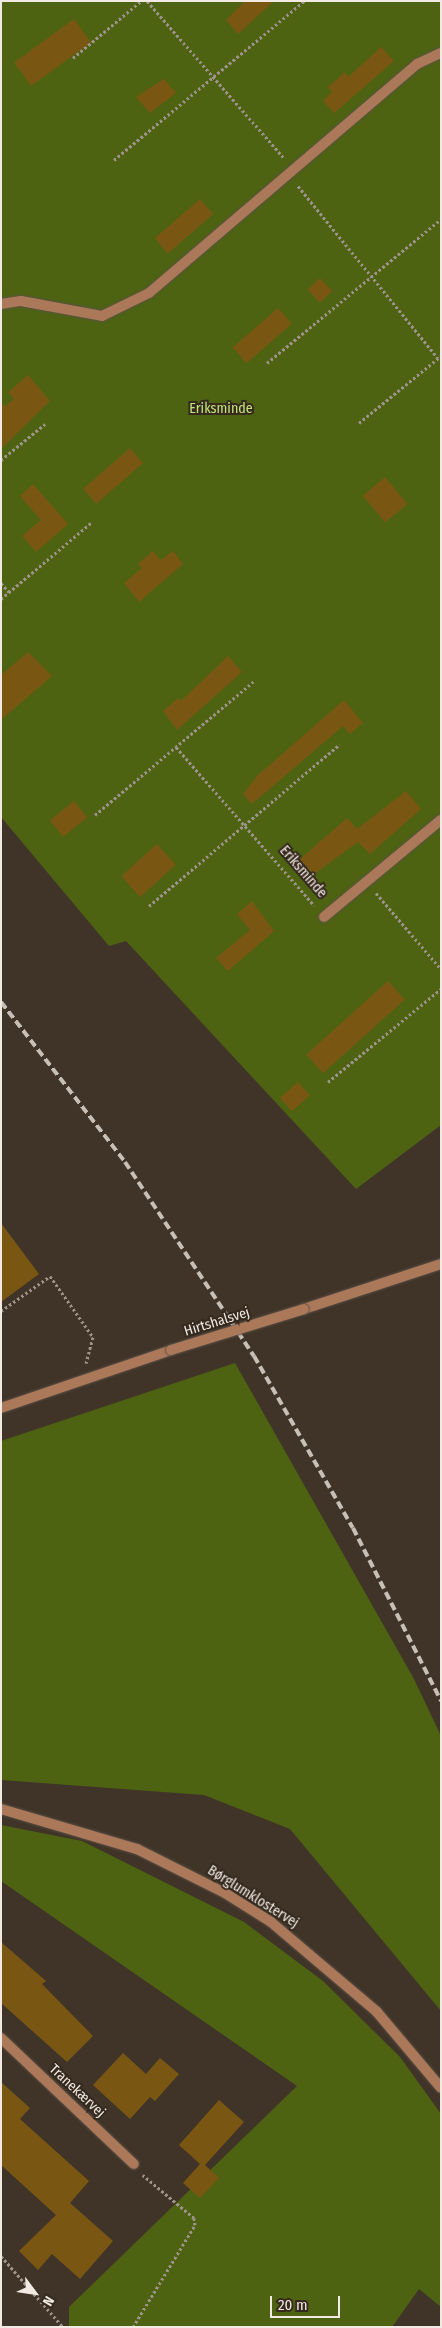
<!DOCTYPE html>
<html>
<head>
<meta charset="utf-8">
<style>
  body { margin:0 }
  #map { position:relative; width:442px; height:2328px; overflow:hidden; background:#403428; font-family:"Fira Sans Condensed",sans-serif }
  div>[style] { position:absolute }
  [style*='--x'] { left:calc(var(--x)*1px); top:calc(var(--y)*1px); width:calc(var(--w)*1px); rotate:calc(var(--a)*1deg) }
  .green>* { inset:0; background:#4d6312 }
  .building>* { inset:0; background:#795713; transform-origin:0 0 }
  .path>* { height:3px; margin-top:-1.5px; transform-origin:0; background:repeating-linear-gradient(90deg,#9d938a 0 2.5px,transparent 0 5px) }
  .roads { filter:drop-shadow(0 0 1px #5c5146) drop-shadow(0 0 1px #5c5146) }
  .minor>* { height:10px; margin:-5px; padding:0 5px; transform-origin:5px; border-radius:5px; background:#ac785a }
  .tertiary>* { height:10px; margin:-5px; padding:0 5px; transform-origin:5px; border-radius:5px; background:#ac785a }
  .rail>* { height:4px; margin-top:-2px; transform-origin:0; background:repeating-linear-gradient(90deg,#c8c0b7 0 8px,transparent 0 12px) }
  .bridges { filter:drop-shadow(0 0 1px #5c5146) drop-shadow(0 0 1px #5c5146) }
  .tertiary-bridge>* { height:10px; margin:-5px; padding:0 5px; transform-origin:5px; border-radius:5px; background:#ac785a }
  span { translate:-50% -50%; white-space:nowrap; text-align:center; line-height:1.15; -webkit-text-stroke:4px #362a1f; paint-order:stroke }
  .park-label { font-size:14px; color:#c3e778 }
  .street-label { font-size:14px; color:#f1e9e2 }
  .frame { position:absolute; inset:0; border:2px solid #f1e9e2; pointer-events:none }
  .north { position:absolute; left:10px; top:2268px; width:50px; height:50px; -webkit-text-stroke:4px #362a1f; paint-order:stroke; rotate:121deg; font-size:14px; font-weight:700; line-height:20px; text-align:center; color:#f1e9e2 }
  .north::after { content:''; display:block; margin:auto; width:18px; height:22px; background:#f1e9e2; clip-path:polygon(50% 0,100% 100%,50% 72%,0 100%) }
  .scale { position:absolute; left:270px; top:2296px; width:70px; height:22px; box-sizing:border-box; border:2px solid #f1e9e2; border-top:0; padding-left:6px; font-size:15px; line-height:18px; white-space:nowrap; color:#f1e9e2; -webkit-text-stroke:4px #362a1f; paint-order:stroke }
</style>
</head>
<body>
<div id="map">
  <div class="green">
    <div style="clip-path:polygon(1px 1px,441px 1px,441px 1125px,356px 1189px,126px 941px,109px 946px,1px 817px)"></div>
    <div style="clip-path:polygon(235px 1363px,414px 1679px,441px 1736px,441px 2011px,290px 1829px,204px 1795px,1px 1780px,1px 1441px)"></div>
    <div style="clip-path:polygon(1px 1825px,82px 1841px,244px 1922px,323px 1981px,400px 2057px,441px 2114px,441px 2307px,419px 2289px,392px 2327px,69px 2327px,69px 2307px,297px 2086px,1px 1881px)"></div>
  </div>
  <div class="building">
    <div style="clip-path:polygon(245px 1px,274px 1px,238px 34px,226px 20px)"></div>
    <div style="left:74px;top:19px;width:29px;height:74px;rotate:54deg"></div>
    <div style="clip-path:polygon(381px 47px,394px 61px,334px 113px,323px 101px,332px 92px,328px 87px,345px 72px,348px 77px)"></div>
    <div style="clip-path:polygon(164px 79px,176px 93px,150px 113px,136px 97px)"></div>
    <div style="left:200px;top:199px;width:20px;height:60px;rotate:49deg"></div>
    <div style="left:320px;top:278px;width:18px;height:17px;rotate:47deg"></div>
    <div style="left:278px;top:308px;width:21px;height:60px;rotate:49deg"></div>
    <div style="clip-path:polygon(28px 375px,50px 401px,1px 449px,1px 403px,5px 406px,14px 399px,8px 392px)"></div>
    <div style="left:130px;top:448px;width:20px;height:62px;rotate:49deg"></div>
    <div style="left:385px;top:477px;width:35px;height:29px;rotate:50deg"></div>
    <div style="clip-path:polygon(33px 484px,68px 524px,36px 552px,22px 536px,41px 520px,20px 496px)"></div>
    <div style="clip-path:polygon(153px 551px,161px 560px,173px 551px,183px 564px,139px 602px,124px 583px,142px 568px,138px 564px)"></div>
    <div style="clip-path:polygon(28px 652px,52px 676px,1px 720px,1px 675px)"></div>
    <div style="clip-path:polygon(228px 656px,242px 672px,177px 730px,163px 711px,178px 698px,181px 701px)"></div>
    <div style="clip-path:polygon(344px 700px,363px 723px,350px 734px,343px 726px,252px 804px,243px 794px,257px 776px)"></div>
    <div style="clip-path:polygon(406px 791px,421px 809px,370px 854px,358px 842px,313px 875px,299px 860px,347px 818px,357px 829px)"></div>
    <div style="left:74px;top:801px;width:21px;height:31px;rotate:51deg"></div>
    <div style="left:157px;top:844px;width:28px;height:48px;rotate:48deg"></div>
    <div style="clip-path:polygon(252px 901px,274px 931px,228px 971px,216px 958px,250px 930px,237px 914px)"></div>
    <div style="left:388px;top:981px;width:25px;height:110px;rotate:48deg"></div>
    <div style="left:298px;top:1082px;width:18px;height:24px;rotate:49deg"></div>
    <div style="clip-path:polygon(1px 1223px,39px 1274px,1px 1302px)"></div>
    <div style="clip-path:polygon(1px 1942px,46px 1981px,42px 1984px,93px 2036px,67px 2062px,1px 2003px)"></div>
    <div style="clip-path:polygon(123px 2053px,146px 2074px,160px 2058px,179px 2074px,155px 2101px,150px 2097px,130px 2119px,93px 2085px)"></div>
    <div style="clip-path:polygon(1px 2082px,30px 2108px,20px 2119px,89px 2181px,70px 2203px,113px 2241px,80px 2279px,52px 2254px,38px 2270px,19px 2251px,56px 2215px,1px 2165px)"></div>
    <div style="clip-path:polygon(219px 2100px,244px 2122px,205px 2165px,219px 2178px,200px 2198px,183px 2183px,200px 2164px,179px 2145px)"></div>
  </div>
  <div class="path">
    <div style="--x:147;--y:1;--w:207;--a:48.9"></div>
    <div style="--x:73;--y:58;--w:89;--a:-40"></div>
    <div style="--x:114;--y:160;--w:248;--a:-39.9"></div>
    <div style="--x:298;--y:186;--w:222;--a:50.9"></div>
    <div style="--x:267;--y:363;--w:226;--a:-39.6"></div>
    <div style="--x:359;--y:423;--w:106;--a:-39.3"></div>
    <div style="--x:1;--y:460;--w:57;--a:-39.3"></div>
    <div style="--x:1;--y:583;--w:12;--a:48"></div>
    <div style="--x:1;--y:599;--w:119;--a:-40.2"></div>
    <div style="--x:176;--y:747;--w:210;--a:48.9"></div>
    <div style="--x:95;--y:815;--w:207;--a:-40.1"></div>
    <div style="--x:376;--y:893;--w:100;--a:49.5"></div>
    <div style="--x:149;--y:906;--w:250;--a:-40.3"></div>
    <div style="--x:328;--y:1082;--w:146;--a:-39.5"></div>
    <div style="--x:1;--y:1311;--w:60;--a:-35.5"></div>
    <div style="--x:50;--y:1276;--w:75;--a:54.8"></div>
    <div style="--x:93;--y:1337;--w:27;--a:105"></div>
    <div style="--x:1;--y:2256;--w:94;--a:48.9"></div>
    <div style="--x:133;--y:2327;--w:119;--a:-58.7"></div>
    <div style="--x:195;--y:2225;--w:7;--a:-98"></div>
    <div style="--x:194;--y:2218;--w:67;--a:-139.9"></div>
  </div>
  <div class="roads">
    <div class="minor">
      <div style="--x:1;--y:304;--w:20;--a:-9"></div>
      <div style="--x:21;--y:301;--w:82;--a:10.5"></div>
      <div style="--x:102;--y:316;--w:52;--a:-26.1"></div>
      <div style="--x:149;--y:293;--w:353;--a:-40.5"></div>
      <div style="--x:417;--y:64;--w:26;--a:-25"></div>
      <div style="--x:324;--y:917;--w:152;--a:-39.7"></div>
      <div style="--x:1;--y:1809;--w:142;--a:16.4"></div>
      <div style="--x:137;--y:1849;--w:98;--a:26.6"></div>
      <div style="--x:225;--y:1893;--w:54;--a:32.2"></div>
      <div style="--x:271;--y:1922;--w:139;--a:40.3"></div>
      <div style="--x:377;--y:2012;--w:99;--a:49.9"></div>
      <div style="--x:1;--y:2038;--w:183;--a:43.5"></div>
    </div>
    <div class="tertiary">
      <div style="--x:304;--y:1309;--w:144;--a:-18.2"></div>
      <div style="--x:1;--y:1408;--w:180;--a:-18.8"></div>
    </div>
  </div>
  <div class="rail">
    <div style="--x:1;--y:1002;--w:202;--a:52.2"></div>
    <div style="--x:125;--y:1162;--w:233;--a:56.4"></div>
    <div style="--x:254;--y:1356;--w:198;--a:60.1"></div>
    <div style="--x:353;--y:1528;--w:194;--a:63"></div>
  </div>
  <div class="bridges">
    <div class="tertiary-bridge">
      <div style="--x:171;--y:1350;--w:139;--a:-17.1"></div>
    </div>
  </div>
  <div class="park-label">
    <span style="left:221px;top:409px">Eriksminde</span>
  </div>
  <div class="street-label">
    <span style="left:303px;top:872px;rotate:49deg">Eriksminde</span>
    <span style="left:217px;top:1322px;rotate:-17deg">Hirtshalsvej</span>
    <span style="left:253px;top:1897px;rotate:32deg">Børglumklostervej</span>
    <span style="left:77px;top:2091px;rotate:43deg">Tranekærvej</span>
  </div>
  <div class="frame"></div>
  <div class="north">N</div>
  <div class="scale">20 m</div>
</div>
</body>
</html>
